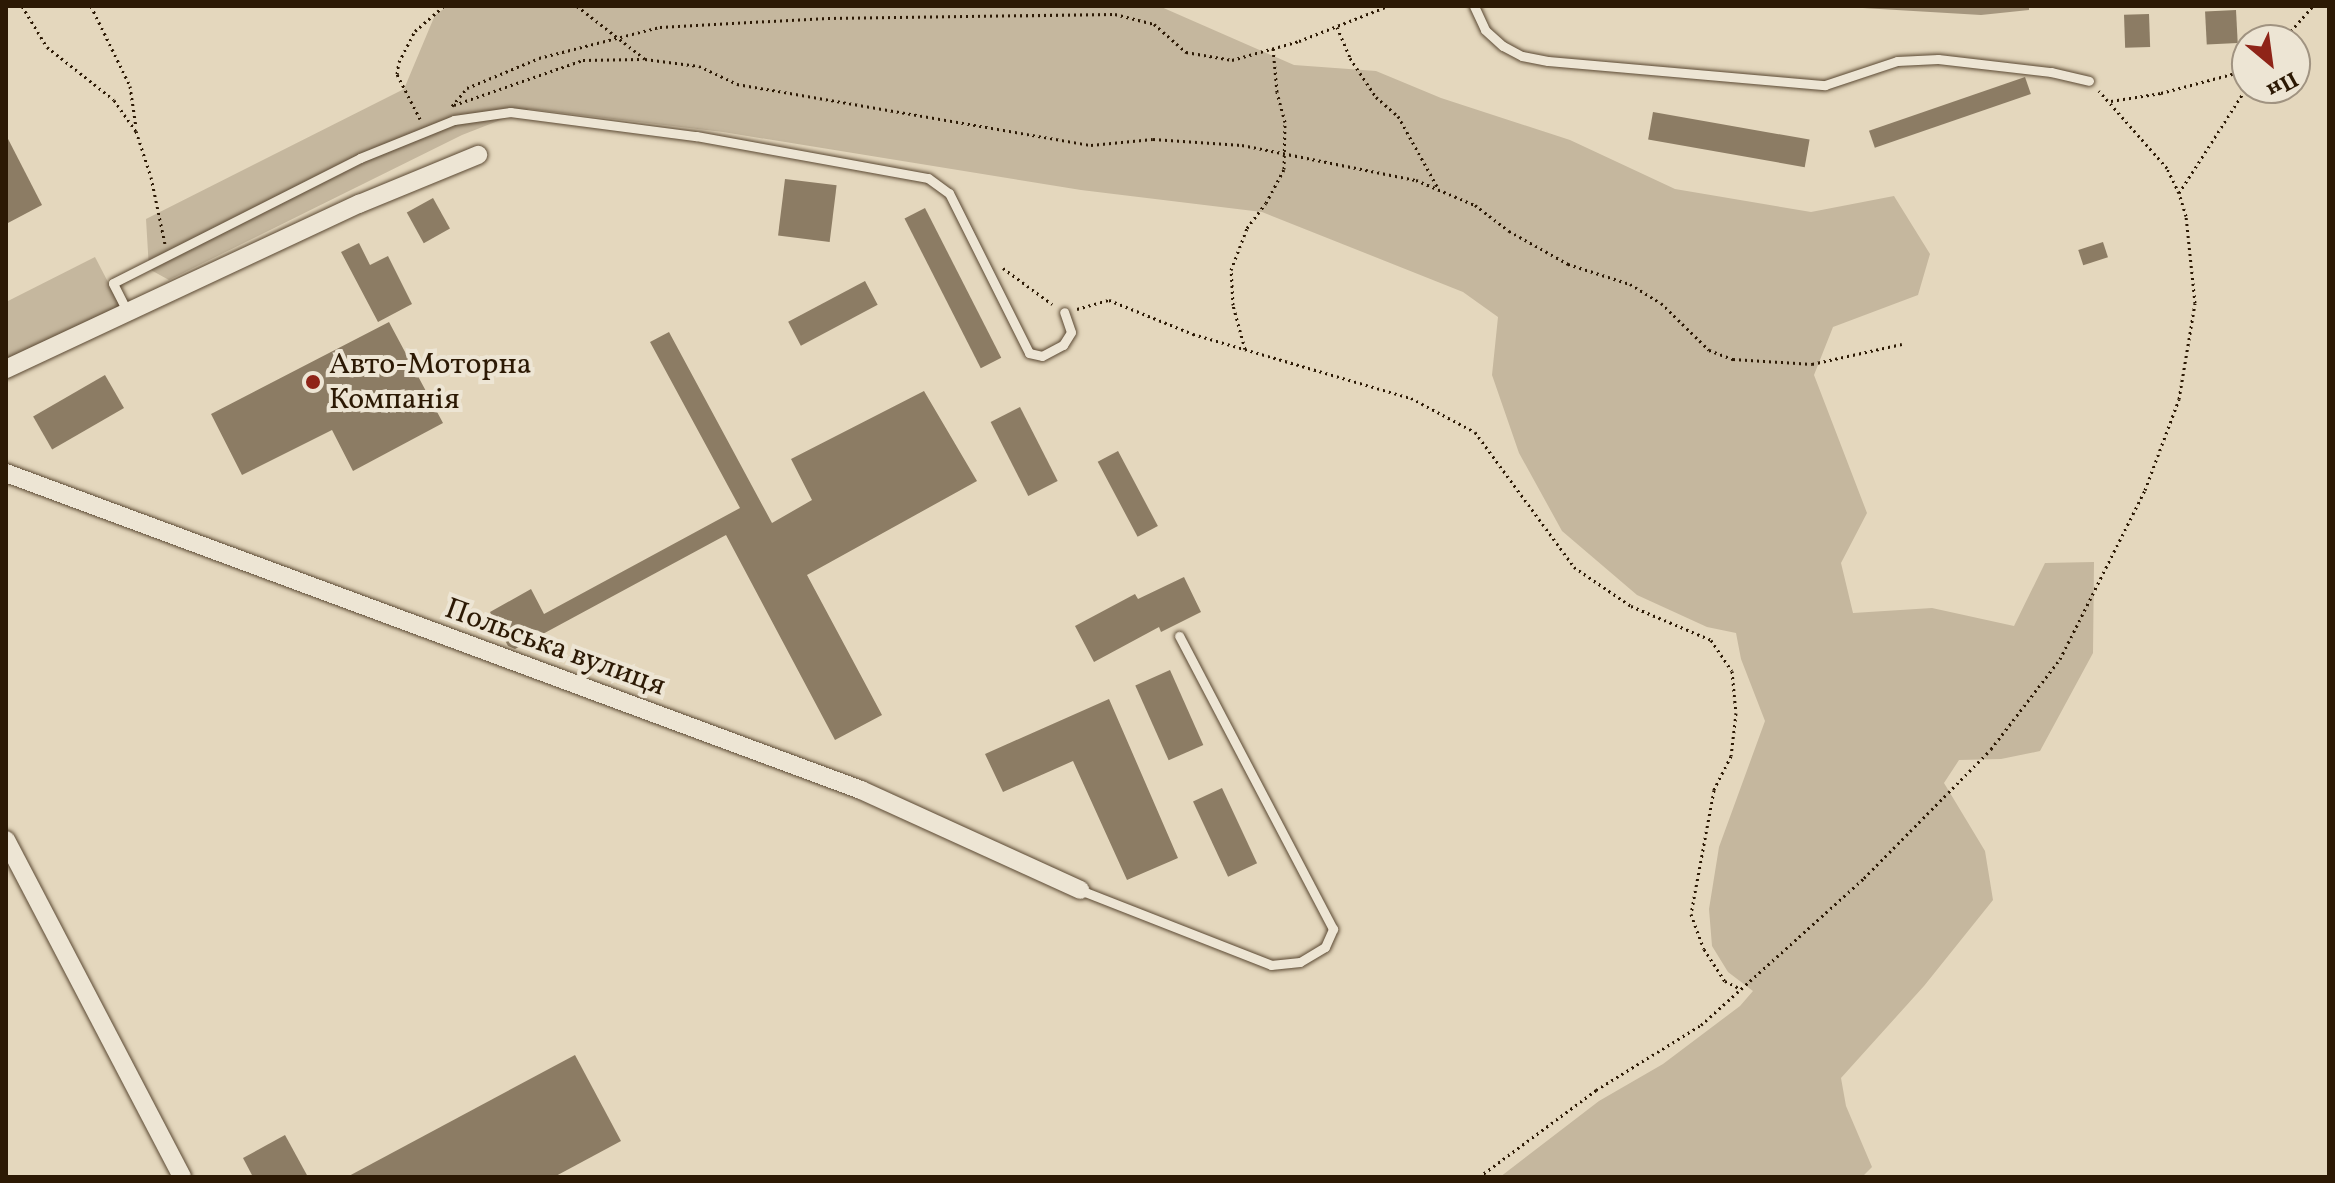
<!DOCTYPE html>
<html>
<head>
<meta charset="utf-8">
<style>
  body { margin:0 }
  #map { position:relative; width:2335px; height:1183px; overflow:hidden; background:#e4d7bd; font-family:Vollkorn,serif }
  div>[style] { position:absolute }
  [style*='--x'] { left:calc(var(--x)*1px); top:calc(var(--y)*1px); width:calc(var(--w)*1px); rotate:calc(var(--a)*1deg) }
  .green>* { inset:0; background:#c5b79e }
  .water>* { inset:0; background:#a5967e }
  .building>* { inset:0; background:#8c7c64; transform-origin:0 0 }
  .path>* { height:3px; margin-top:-1.5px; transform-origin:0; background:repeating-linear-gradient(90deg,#2c1904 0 2px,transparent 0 6px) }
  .roads { filter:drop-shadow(0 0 2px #5a4832) drop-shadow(0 0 2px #5a4832) }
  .lane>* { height:9px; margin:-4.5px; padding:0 4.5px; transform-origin:4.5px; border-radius:4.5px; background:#ede5d4 }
  .street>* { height:18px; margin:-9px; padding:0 9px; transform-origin:9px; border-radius:9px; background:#ede5d4 }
  .dots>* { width:22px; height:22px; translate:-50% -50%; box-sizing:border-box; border:4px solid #ede5d4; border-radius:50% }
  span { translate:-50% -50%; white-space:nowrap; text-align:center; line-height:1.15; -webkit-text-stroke:8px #ede5d4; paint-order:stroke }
  .poi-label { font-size:30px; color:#2c1904 }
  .left { translate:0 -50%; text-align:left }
  .street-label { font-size:30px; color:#2c1904 }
  .frame { position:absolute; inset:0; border:8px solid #2c1904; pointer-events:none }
  .north { position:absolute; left:2231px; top:24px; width:80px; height:80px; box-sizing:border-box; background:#ede5d4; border:2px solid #a09381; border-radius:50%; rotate:151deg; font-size:22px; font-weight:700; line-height:32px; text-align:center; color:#2c1904 }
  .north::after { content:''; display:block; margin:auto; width:28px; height:36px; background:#8f2418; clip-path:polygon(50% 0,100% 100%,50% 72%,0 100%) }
</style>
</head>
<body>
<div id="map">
  <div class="green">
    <div style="clip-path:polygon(448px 6px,1159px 6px,1294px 65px,1376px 71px,1441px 98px,1570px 140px,1675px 189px,1811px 212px,1894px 196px,1930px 254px,1918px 295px,1833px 327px,1814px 375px,1867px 513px,1841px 563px,1853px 613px,1932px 608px,2014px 626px,2045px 563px,2094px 562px,2093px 653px,2040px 751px,2001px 759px,1959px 760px,1944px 783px,1985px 851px,1993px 900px,1924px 986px,1841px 1078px,1846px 1106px,1872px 1167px,1862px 1177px,1500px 1177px,1599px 1101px,1663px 1064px,1740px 1006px,1753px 991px,1728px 972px,1712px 946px,1709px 909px,1719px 847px,1765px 721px,1741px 659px,1736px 633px,1707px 627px,1637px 595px,1562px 531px,1519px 453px,1492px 375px,1498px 317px,1463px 292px,1262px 212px,1081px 190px,723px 132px,529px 109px,462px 135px,169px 280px,149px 269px,146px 219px,404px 89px,435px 15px)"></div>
    <div style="clip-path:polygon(95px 257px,122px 309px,6px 365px,6px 302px)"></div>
  </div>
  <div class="water">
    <div style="clip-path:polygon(1829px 6px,2029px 6px,2029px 10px,1981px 15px)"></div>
  </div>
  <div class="building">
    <div style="left:2236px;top:10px;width:33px;height:31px;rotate:87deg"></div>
    <div style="left:2149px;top:14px;width:33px;height:25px;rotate:88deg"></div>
    <div style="left:2025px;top:77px;width:18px;height:165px;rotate:71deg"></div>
    <div style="left:1653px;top:112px;width:159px;height:28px;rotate:10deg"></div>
    <div style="clip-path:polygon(6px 135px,42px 205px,6px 224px)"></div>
    <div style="left:785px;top:179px;width:52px;height:57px;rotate:7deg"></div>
    <div style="left:433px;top:198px;width:35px;height:30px;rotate:61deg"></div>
    <div style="left:925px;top:208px;width:168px;height:23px;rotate:63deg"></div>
    <div style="left:2103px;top:242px;width:16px;height:26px;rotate:72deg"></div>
    <div style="clip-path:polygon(359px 243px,370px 265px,388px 256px,412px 304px,378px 322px,341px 252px)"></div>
    <div style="left:865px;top:281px;width:27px;height:87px;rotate:62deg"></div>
    <div style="clip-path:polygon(389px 322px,443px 423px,353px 471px,332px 430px,242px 475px,211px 414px)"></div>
    <div style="clip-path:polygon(669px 332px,772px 523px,812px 500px,791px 459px,924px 391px,977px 481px,807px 575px,882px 715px,835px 740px,726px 535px,515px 649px,508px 646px,490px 612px,531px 589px,544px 614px,740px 508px,650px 342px)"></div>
    <div style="left:105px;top:375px;width:38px;height:83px;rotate:60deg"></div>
    <div style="left:1020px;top:407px;width:83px;height:33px;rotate:63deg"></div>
    <div style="left:1118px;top:451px;width:85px;height:23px;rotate:62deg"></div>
    <div style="clip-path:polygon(1184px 577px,1201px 612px,1161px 632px,1159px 627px,1094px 662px,1075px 626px,1135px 594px,1138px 599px)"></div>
    <div style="left:1170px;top:670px;width:82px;height:38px;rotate:66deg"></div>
    <div style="clip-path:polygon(1109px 699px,1178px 858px,1127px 880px,1073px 761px,1003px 792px,985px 754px)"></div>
    <div style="left:1222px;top:788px;width:83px;height:32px;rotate:65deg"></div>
    <div style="clip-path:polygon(575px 1055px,621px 1141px,554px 1177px,347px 1177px)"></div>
    <div style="clip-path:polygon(285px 1135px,308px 1177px,253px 1177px,243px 1158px)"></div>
  </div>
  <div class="path">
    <div style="--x:22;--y:6;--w:48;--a:58.6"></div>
    <div style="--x:47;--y:47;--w:85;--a:38.3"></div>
    <div style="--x:114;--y:100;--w:38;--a:55"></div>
    <div style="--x:136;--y:131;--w:48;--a:71.9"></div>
    <div style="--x:151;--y:177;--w:68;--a:78.2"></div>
    <div style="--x:91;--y:6;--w:89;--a:64"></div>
    <div style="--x:130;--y:86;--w:41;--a:81.7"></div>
    <div style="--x:577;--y:6;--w:86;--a:37.9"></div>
    <div style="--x:645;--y:59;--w:54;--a:7.4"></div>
    <div style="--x:699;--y:66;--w:42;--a:25.3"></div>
    <div style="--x:737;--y:84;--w:359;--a:9.8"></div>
    <div style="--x:1091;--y:145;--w:62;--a:-5.5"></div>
    <div style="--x:1153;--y:139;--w:89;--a:3.9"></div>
    <div style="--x:1242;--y:145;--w:177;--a:11.4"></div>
    <div style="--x:1416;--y:180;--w:64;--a:23"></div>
    <div style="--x:1475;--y:205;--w:43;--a:37.4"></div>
    <div style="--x:1509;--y:231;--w:68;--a:29.2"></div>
    <div style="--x:1568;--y:264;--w:65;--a:17.9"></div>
    <div style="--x:1630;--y:284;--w:36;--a:32"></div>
    <div style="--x:1661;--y:303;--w:67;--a:44.4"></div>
    <div style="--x:1709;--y:350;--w:26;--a:21"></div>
    <div style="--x:1733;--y:359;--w:79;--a:3.6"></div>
    <div style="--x:1812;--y:364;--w:92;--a:-12.5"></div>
    <div style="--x:1337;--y:27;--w:34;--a:67"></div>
    <div style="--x:1350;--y:58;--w:47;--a:56.3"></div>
    <div style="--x:1376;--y:97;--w:29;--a:41"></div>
    <div style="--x:1398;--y:116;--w:82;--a:60.9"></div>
    <div style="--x:2283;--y:40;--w:45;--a:-48.6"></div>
    <div style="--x:2111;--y:101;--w:51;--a:-9.1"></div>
    <div style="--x:2161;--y:93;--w:89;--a:-15"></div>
    <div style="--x:454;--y:105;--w:137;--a:-19.2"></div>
    <div style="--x:583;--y:60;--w:59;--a:-1"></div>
    <div style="--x:452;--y:106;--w:23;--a:-50"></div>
    <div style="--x:467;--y:88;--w:78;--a:-22.6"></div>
    <div style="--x:539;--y:58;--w:125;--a:-14.4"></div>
    <div style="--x:660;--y:27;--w:168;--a:-3.1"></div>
    <div style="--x:828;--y:18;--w:287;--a:-0.8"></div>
    <div style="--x:1115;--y:14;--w:40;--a:14.4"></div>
    <div style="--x:1154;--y:24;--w:43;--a:41.2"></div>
    <div style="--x:1186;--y:52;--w:47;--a:9.9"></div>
    <div style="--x:1232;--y:60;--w:70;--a:-15.8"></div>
    <div style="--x:1299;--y:41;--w:96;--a:-21.5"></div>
    <div style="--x:420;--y:119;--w:51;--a:-117.1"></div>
    <div style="--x:397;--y:74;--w:12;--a:-81"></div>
    <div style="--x:399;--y:62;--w:35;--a:-63"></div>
    <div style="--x:415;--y:31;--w:38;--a:-41"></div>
    <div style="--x:2179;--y:193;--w:126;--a:-57.3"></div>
    <div style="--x:1003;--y:268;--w:61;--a:36.3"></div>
    <div style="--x:1077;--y:309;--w:33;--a:-16"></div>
    <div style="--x:1109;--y:300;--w:91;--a:22"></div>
    <div style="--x:1193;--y:334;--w:227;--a:16.4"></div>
    <div style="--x:1411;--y:398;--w:72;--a:28"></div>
    <div style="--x:1475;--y:432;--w:167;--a:53.7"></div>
    <div style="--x:1574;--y:567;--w:69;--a:34.4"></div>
    <div style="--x:1631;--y:606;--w:87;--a:23"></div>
    <div style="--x:1711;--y:640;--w:37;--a:56"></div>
    <div style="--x:1732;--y:671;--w:42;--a:84.6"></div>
    <div style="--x:1736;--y:713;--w:43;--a:96.6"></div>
    <div style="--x:1731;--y:756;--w:38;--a:117"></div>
    <div style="--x:1714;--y:790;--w:126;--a:100.5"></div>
    <div style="--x:1691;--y:914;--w:37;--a:70"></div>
    <div style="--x:1704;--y:949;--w:38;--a:57"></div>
    <div style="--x:1725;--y:981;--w:18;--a:27"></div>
    <div style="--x:1245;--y:349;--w:46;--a:-105.3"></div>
    <div style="--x:1233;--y:305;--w:35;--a:-93"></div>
    <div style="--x:1231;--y:270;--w:45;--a:-69.1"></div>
    <div style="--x:1247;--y:228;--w:31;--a:-53"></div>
    <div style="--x:1266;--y:203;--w:38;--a:-62"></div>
    <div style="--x:1284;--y:169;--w:47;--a:-88.8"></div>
    <div style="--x:1285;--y:122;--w:31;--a:-105"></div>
    <div style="--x:1277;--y:92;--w:44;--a:-95.2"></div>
    <div style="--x:1479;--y:1177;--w:146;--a:-36.6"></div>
    <div style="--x:1596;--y:1090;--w:123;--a:-31.8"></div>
    <div style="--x:1701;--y:1025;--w:219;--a:-42"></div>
    <div style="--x:1864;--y:878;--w:181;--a:-45.4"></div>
    <div style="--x:1991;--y:749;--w:113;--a:-52.5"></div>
    <div style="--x:2060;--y:659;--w:189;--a:-63.3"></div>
    <div style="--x:2145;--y:490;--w:97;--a:-69.5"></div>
    <div style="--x:2179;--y:399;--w:97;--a:-80.5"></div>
    <div style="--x:2195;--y:303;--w:87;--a:-95.9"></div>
    <div style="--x:2186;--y:216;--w:24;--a:-107"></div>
    <div style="--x:2179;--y:193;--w:28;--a:-116"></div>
    <div style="--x:2167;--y:168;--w:103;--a:-131.4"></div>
  </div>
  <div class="roads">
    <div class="lane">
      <div style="--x:1474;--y:6;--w:26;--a:65"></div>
      <div style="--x:1485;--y:30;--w:24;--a:42"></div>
      <div style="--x:1503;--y:46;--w:21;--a:28"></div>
      <div style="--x:1522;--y:56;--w:26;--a:11"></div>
      <div style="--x:1548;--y:61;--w:278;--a:5"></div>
      <div style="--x:1825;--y:85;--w:76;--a:-18.4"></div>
      <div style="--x:1897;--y:61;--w:41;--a:-2.8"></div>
      <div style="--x:1938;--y:59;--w:114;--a:6.6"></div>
      <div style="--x:2051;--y:72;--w:39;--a:13"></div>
      <div style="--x:127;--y:311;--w:31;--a:-117"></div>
      <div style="--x:113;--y:283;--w:277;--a:-26.8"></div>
      <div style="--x:360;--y:158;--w:101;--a:-22"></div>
      <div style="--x:454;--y:120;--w:57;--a:-8.1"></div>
      <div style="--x:510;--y:112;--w:188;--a:7.4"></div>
      <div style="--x:696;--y:136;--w:236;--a:10.3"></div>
      <div style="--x:928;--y:178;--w:26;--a:36"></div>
      <div style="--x:949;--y:193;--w:179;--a:63.4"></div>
      <div style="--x:1029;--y:353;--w:13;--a:13"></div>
      <div style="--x:1042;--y:356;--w:24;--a:-28"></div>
      <div style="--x:1063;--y:345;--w:15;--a:-58"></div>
      <div style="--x:1071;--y:332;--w:21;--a:-109"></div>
      <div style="--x:1080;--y:890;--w:205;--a:21.4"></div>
      <div style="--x:1271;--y:965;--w:29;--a:-6"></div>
      <div style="--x:1300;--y:962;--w:29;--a:-31"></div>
      <div style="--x:1325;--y:947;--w:20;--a:-66"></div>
      <div style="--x:1333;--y:929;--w:331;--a:-117.7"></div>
    </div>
    <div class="street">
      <div style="--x:6;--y:369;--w:390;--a:-25.1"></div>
      <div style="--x:359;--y:204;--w:129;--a:-22.4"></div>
      <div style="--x:6;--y:473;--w:912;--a:20.34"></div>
      <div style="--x:861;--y:790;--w:241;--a:24.5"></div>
      <div style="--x:6;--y:840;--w:380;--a:62.4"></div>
    </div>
  </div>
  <div class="dots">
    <div style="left:313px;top:382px;background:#8f2418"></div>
  </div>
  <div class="poi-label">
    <span class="left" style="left:329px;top:382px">Авто-Моторна<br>Компанія</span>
  </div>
  <div class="street-label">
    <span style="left:555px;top:648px;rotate:20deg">Польська вулиця</span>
  </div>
  <div class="frame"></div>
  <div class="north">Пн</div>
</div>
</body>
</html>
